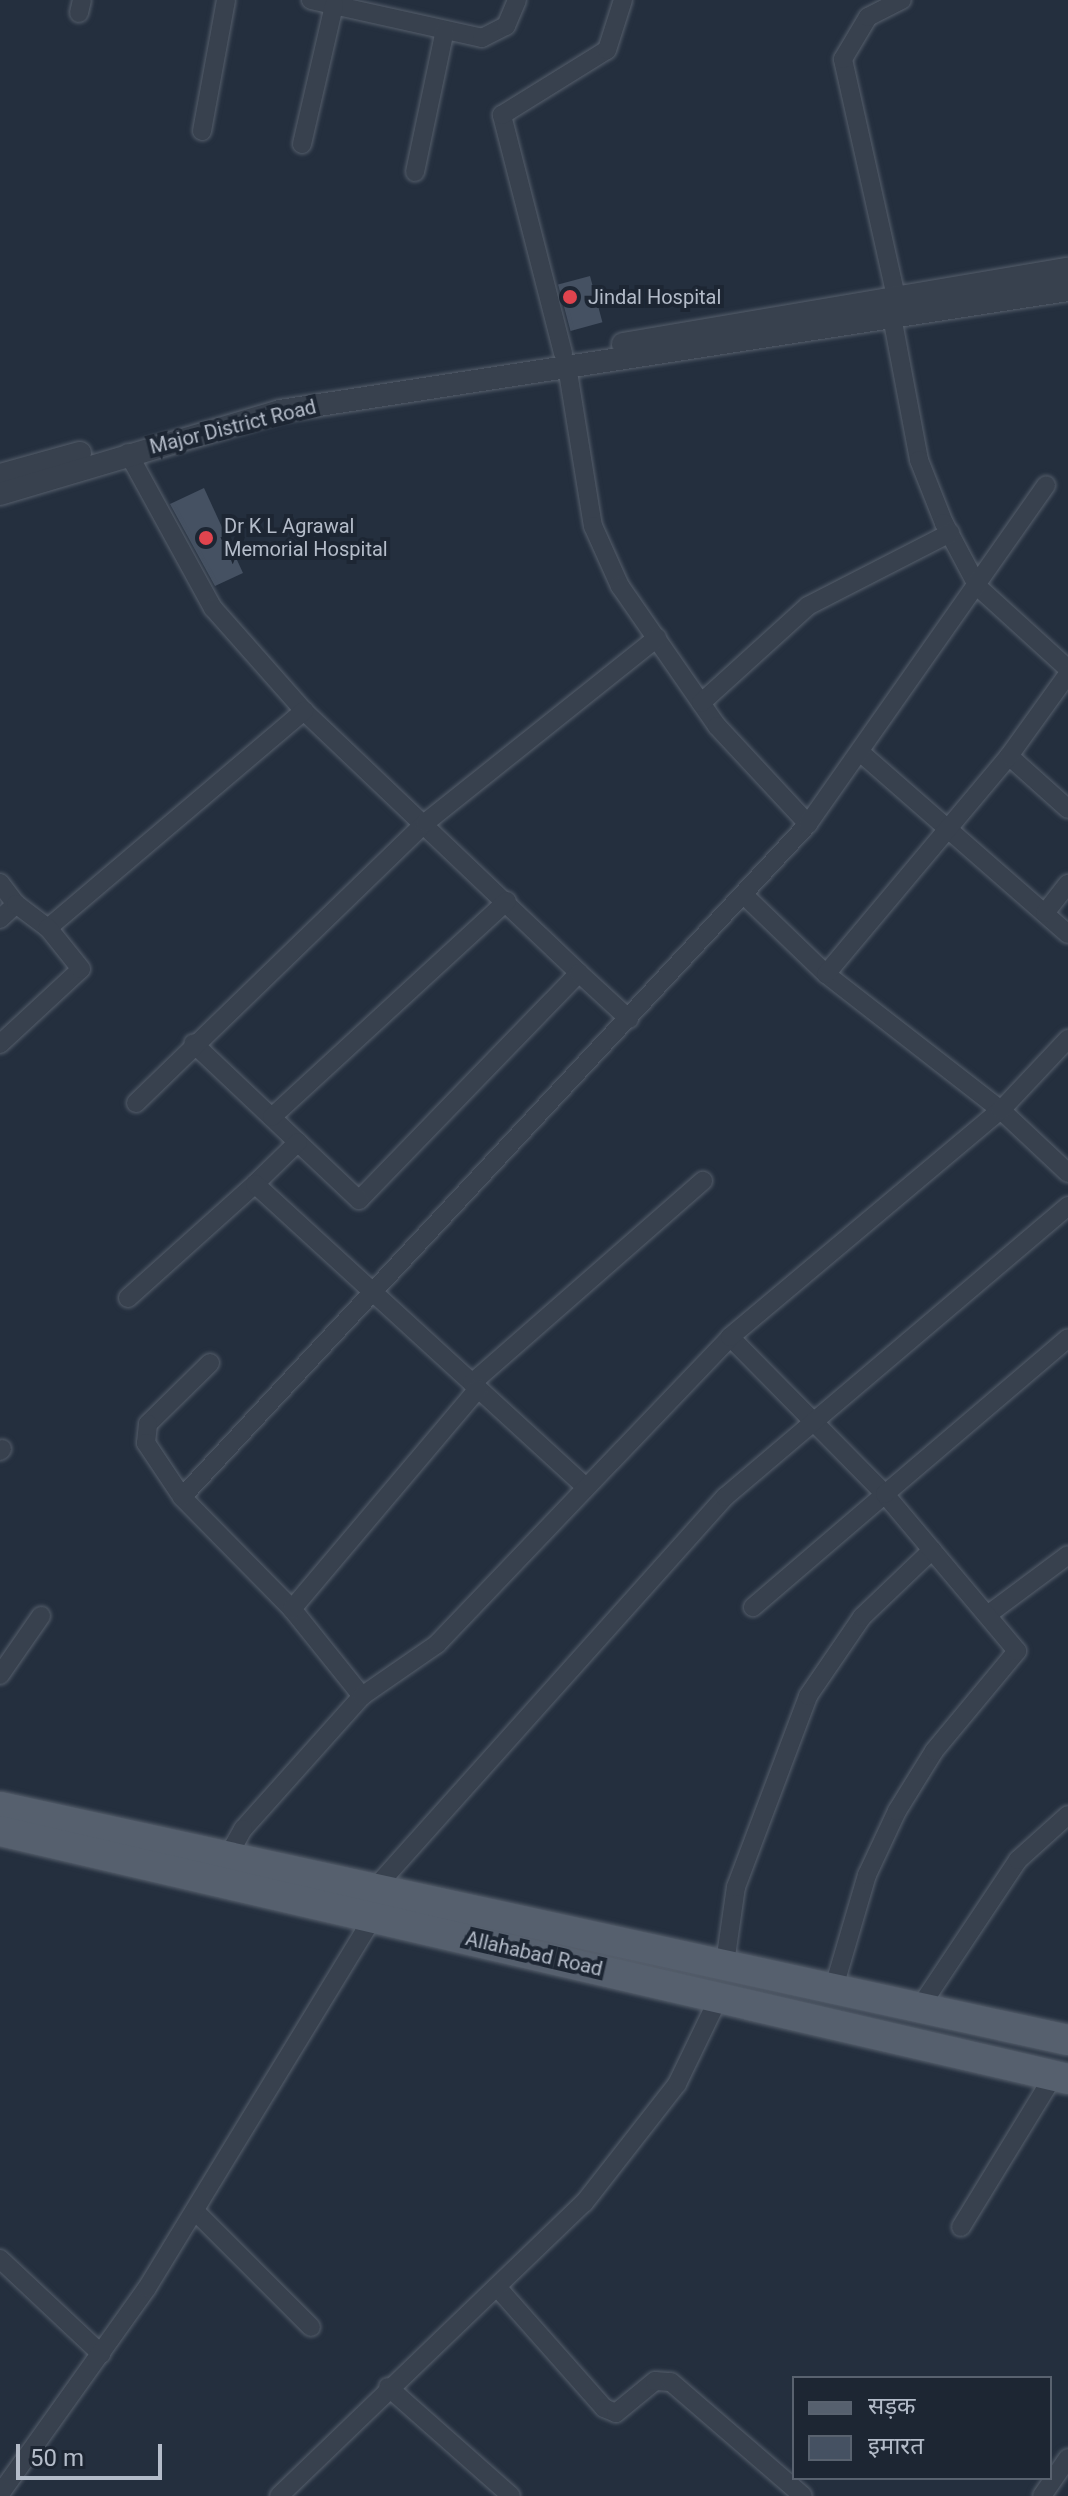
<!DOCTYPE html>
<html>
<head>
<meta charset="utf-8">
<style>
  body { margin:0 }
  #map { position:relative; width:1068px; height:2496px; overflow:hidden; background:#242f3e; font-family:Roboto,"Noto Sans Devanagari",sans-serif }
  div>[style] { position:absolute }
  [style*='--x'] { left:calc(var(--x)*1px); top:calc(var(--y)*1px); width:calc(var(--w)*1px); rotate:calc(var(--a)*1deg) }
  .building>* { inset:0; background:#455162; transform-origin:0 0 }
  .roads { filter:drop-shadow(0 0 2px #565f6c) drop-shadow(0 0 2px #565f6c) }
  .minor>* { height:18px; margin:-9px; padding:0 9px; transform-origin:9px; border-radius:9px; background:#38414e }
  .tertiary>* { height:22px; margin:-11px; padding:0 11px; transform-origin:11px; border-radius:11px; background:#38414e }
  .primary>* { height:30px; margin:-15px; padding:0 15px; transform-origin:15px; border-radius:15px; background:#56606e }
  .dots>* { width:22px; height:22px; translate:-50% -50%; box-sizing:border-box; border:4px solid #1d2633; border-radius:50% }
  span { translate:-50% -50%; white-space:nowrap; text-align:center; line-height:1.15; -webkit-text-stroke:8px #1d2633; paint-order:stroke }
  .poi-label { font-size:20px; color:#b4bcc9 }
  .left { translate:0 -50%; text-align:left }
  .street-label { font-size:20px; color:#b4bcc9 }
  .legend { position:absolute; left:792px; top:2376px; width:260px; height:104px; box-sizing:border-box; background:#1d2633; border:2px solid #59626f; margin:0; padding:10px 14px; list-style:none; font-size:24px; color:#b4bcc9 }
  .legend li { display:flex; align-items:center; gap:16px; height:40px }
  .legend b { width:40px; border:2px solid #59626f }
  .scale { position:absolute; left:16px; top:2444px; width:146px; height:36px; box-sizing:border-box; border:4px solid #b4bcc9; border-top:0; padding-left:10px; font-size:24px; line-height:28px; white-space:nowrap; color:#b4bcc9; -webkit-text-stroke:6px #1d2633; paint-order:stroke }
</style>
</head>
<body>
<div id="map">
  <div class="building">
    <div style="left:590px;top:276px;width:48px;height:33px;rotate:75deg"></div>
    <div style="clip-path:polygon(204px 488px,243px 573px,215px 586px,170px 504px)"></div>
  </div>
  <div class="roads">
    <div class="minor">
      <div style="--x:311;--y:0;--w:175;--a:12.5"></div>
      <div style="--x:482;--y:38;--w:27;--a:-27"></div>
      <div style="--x:506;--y:26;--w:28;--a:-67"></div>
      <div style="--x:79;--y:13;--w:13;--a:-77"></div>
      <div style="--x:202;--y:131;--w:133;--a:-79.6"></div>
      <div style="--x:302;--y:144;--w:143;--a:-77"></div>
      <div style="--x:415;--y:172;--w:145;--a:-78.1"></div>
      <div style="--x:899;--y:310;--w:257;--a:-102.6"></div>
      <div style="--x:843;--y:59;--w:49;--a:-59.2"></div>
      <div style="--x:868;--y:17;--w:38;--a:-27"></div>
      <div style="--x:893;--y:322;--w:140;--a:79.3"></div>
      <div style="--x:919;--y:460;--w:68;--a:68.4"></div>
      <div style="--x:944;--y:523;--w:72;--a:62"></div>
      <div style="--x:978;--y:587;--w:122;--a:42.3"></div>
      <div style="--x:563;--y:353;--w:246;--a:-104.4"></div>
      <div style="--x:502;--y:115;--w:123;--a:-31.8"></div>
      <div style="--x:607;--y:50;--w:52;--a:-72.3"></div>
      <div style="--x:567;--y:366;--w:162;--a:80.8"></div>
      <div style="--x:593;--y:526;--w:66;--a:65.8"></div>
      <div style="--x:620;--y:586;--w:170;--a:55.3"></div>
      <div style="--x:717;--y:726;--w:134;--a:47.1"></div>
      <div style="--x:128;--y:453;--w:177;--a:61.3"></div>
      <div style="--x:213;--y:608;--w:137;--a:48.5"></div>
      <div style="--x:304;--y:711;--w:380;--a:43.6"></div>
      <div style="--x:579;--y:973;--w:316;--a:134.1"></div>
      <div style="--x:359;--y:1200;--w:228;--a:-136.6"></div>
      <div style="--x:701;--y:703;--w:144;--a:-42.2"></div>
      <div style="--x:808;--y:606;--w:160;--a:-27.2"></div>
      <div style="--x:860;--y:752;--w:276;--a:41.2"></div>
      <div style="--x:1009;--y:756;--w:79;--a:41.9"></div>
      <div style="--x:0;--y:883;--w:26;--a:53"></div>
      <div style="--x:745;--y:896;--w:112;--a:43.9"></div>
      <div style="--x:826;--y:974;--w:222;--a:37.9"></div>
      <div style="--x:1001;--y:1110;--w:92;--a:43.2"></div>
      <div style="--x:1045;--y:913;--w:37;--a:-52"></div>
      <div style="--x:0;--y:919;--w:22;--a:-43"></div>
      <div style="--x:16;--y:904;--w:40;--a:37"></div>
      <div style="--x:48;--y:928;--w:336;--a:-40.3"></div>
      <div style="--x:579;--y:973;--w:68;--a:42.6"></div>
      <div style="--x:826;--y:974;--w:285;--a:-50"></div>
      <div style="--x:1009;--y:756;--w:101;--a:-54.3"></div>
      <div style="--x:0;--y:1044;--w:110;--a:-42.8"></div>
      <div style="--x:81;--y:969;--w:53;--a:-128.8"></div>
      <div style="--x:136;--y:1103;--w:402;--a:-44.1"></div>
      <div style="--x:425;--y:823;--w:297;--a:-38.6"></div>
      <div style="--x:272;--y:1117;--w:319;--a:-42.6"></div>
      <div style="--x:255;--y:1184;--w:60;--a:-44.3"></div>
      <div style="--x:128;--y:1298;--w:171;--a:-41.9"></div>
      <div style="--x:255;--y:1184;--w:445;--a:42.5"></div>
      <div style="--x:730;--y:1337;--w:221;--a:45.4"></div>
      <div style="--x:885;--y:1494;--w:174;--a:139.4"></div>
      <div style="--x:210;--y:1363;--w:87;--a:135.5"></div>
      <div style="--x:148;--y:1424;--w:19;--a:96"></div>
      <div style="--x:146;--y:1443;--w:65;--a:56.3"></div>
      <div style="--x:182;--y:1497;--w:157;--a:45.5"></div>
      <div style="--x:292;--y:1609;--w:112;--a:51.2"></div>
      <div style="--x:362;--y:1696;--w:178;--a:131.8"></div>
      <div style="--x:243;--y:1829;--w:38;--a:119"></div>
      <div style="--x:472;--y:1383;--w:307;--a:-41.2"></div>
      <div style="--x:0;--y:1451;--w:3;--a:-45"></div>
      <div style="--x:182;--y:1497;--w:919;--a:-47.07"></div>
      <div style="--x:808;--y:824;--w:414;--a:-54.9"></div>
      <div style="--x:292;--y:1609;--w:288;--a:-49.8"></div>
      <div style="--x:990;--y:1613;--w:97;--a:-36.6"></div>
      <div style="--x:0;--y:1675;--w:72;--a:-55.2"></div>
      <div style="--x:362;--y:1696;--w:91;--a:-34.7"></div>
      <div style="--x:437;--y:1644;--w:424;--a:-46.3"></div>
      <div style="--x:730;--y:1337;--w:354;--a:-40"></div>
      <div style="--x:1001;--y:1110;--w:98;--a:-46.7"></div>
      <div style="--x:375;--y:1888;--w:525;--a:-48.17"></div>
      <div style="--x:725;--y:1497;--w:450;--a:-40.3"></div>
      <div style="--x:725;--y:1963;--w:77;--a:-81.8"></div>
      <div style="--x:736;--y:1887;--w:204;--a:-69.3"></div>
      <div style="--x:808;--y:1696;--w:96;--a:-55.6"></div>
      <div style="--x:862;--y:1617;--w:97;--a:-43.7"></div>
      <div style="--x:834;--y:1987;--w:117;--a:-73.6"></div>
      <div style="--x:867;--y:1875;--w:71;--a:-64.9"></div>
      <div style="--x:897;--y:1811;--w:70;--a:-58.3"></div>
      <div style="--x:934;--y:1751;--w:130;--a:-50.3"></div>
      <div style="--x:1017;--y:1651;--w:205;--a:-130.1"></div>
      <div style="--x:885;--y:1494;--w:240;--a:-40.4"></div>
      <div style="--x:920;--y:2007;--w:177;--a:-56.3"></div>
      <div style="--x:1018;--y:1860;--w:67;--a:-42"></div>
      <div style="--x:195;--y:2211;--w:164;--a:45"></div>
      <div style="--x:961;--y:2227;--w:178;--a:-58.5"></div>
      <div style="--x:0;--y:2259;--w:139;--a:43.2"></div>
      <div style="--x:497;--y:2287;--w:162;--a:48.5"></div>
      <div style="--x:604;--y:2408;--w:13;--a:23"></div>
      <div style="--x:616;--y:2413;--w:50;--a:-39.4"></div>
      <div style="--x:655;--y:2381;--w:16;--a:4"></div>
      <div style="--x:671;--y:2382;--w:174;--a:40.8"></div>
      <div style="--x:388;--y:2387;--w:164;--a:41.5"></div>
      <div style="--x:0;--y:2494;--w:253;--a:-54.5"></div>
      <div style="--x:147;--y:2288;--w:442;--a:-58.6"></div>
      <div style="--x:279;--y:2496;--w:423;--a:-43.9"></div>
      <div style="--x:584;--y:2203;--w:151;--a:-52"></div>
      <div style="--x:677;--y:2084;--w:97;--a:-64.2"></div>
      <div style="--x:1042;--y:2496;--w:46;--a:-55.6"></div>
    </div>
    <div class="tertiary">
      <div style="--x:623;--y:344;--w:451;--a:-9.6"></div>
      <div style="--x:0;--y:475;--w:83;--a:-15.4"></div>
      <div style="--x:0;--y:494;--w:292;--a:-16.5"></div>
      <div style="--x:280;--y:411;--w:797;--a:-8.73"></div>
    </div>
    <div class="primary">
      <div style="--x:0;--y:1807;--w:1093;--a:12.31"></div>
      <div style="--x:0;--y:1831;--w:1096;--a:13.07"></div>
    </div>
  </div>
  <div class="dots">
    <div style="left:570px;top:297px;background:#e0444e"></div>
    <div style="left:206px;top:538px;background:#e0444e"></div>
  </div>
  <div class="poi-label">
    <span class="left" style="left:588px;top:297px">Jindal Hospital</span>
    <span class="left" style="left:224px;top:538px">Dr K L Agrawal<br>Memorial Hospital</span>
  </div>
  <div class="street-label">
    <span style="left:233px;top:427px;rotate:-14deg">Major District Road</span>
    <span style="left:534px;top:1954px;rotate:13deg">Allahabad Road</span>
  </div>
  <ul class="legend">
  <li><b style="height:10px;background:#56606e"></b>सड़क</li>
  <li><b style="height:22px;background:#455162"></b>इमारत</li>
  </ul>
  <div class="scale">50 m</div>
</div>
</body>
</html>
